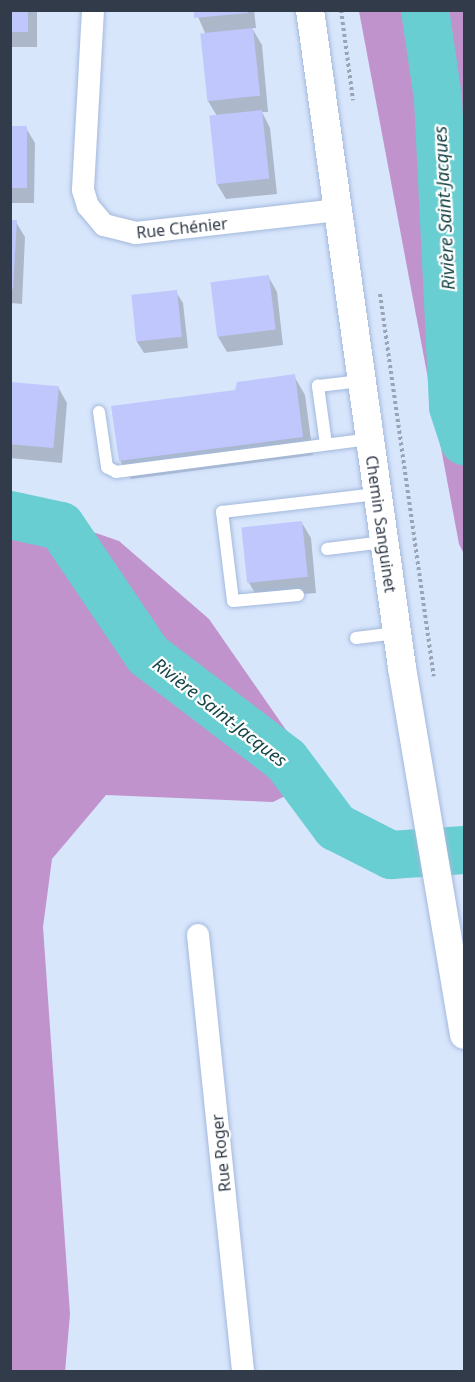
<!DOCTYPE html>
<html>
<head>
<meta charset="utf-8">
<style>
  body { margin:0 }
  #map { position:relative; width:475px; height:1382px; overflow:hidden; background:#d8e6fc; font-family:"Noto Sans",sans-serif }
  div>[style] { position:absolute }
  [style*='--x'] { left:calc(var(--x)*1px); top:calc(var(--y)*1px); width:calc(var(--w)*1px); rotate:calc(var(--a)*1deg) }
  .forest>* { inset:0; background:#c093cd }
  .shadow>* { inset:0; background:#0003; transform-origin:0 0 }
  .river>* { height:48px; margin:-24px; padding:0 24px; transform-origin:24px; border-radius:24px; background:#68ced2 }
  .building>* { inset:0; background:#c0c7fd; transform-origin:0 0 }
  .path>* { height:4px; margin-top:-2px; transform-origin:0; background:repeating-linear-gradient(90deg,#98a4b7 0 3px,transparent 0 6px) }
  .roads { filter:drop-shadow(0 0 2px #a3b9dc) drop-shadow(0 0 2px #a3b9dc) }
  .service>* { height:12px; margin:-6px; padding:0 6px; transform-origin:6px; border-radius:6px; background:#fff }
  .minor>* { height:22px; margin:-11px; padding:0 11px; transform-origin:11px; border-radius:11px; background:#fff }
  .tertiary>* { height:28px; margin:-14px; padding:0 14px; transform-origin:14px; border-radius:14px; background:#fff }
  span { translate:-50% -50%; white-space:nowrap; text-align:center; line-height:1.15; -webkit-text-stroke:4.5px #fff; paint-order:stroke }
  .street-label { font-size:16px; color:#323b49 }
  .water-label { font-size:18px; color:#174648; font-style:italic }
  .frame { position:absolute; inset:0; border:12px solid #323b49; pointer-events:none }
</style>
</head>
<body>
<div id="map">
  <div class="forest">
    <div style="clip-path:polygon(359px 11px,464px 11px,464px 554px,459px 544px)"></div>
    <div style="clip-path:polygon(23px 508px,119px 541px,209px 619px,320px 779px,273px 802px,106px 795px,52px 859px,43px 927px,70px 1314px,65px 1372px,10px 1371px,10px 512px)"></div>
  </div>
  <div class="shadow">
    <div style="left:10px;top:10px;width:27px;height:37px"></div>
    <div style="clip-path:polygon(195px 10px,254px 10px,256px 28px,252px 28px,262px 45px,268px 112px,262px 112px,270px 128px,277px 194px,226px 199px,217px 184px,217px 116px,208px 101px,206px 35px)"></div>
    <div style="clip-path:polygon(10px 127px,26px 128px,35px 143px,34px 203px,10px 203px)"></div>
    <div style="clip-path:polygon(10px 222px,16px 222px,25px 237px,22px 304px,10px 303px)"></div>
    <div style="clip-path:polygon(268px 276px,277px 292px,283px 345px,227px 352px,218px 337px)"></div>
    <div style="clip-path:polygon(176px 292px,183px 303px,188px 348px,144px 353px,137px 342px)"></div>
    <div style="clip-path:polygon(294px 376px,305px 395px,313px 455px,131px 479px,120px 460px)"></div>
    <div style="clip-path:polygon(10px 383px,58px 387px,67px 403px,62px 463px,10px 458px)"></div>
    <div style="clip-path:polygon(302px 523px,311px 538px,316px 593px,258px 598px,249px 583px,243px 529px)"></div>
  </div>
  <div class="river">
    <div style="--x:425;--y:10;--w:89;--a:81.6"></div>
    <div style="--x:438;--y:98;--w:309;--a:87.2"></div>
    <div style="--x:453;--y:407;--w:36;--a:72"></div>
    <div style="--x:10;--y:515;--w:52;--a:12.2"></div>
    <div style="--x:61;--y:526;--w:156;--a:56"></div>
    <div style="--x:148;--y:655;--w:173;--a:37.3"></div>
    <div style="--x:286;--y:760;--w:84;--a:53.3"></div>
    <div style="--x:336;--y:827;--w:62;--a:27"></div>
    <div style="--x:391;--y:855;--w:73;--a:-3.9"></div>
  </div>
  <div class="building">
    <div style="left:10px;top:10px;width:18px;height:22px"></div>
    <div style="clip-path:polygon(194px 10px,248px 10px,248px 13px,194px 18px)"></div>
    <div style="left:253px;top:28px;width:68px;height:53px;rotate:84deg"></div>
    <div style="left:262px;top:110px;width:69px;height:53px;rotate:84deg"></div>
    <div style="left:10px;top:126px;width:17px;height:62px"></div>
    <div style="clip-path:polygon(10px 220px,17px 220px,13px 289px,10px 289px)"></div>
    <div style="left:269px;top:275px;width:55px;height:59px;rotate:83deg"></div>
    <div style="left:177px;top:290px;width:47px;height:46px;rotate:84deg"></div>
    <div style="clip-path:polygon(295px 374px,303px 437px,119px 461px,111px 406px,235px 390px,237px 382px)"></div>
    <div style="left:10px;top:382px;width:49px;height:62px;rotate:5deg"></div>
    <div style="left:302px;top:521px;width:56px;height:61px;rotate:84deg"></div>
  </div>
  <div class="path">
    <div style="--x:341;--y:10;--w:91;--a:82.4"></div>
    <div style="--x:380;--y:294;--w:386;--a:82"></div>
  </div>
  <div class="roads">
    <div class="service">
      <div style="--x:99;--y:412;--w:56;--a:81.7"></div>
      <div style="--x:107;--y:467;--w:10;--a:29"></div>
      <div style="--x:116;--y:472;--w:255;--a:-7.4"></div>
      <div style="--x:326;--y:444;--w:59;--a:-97.9"></div>
      <div style="--x:318;--y:386;--w:43;--a:-6.6"></div>
      <div style="--x:327;--y:549;--w:57;--a:-7"></div>
      <div style="--x:298;--y:595;--w:65;--a:174.7"></div>
      <div style="--x:233;--y:601;--w:90;--a:-97"></div>
      <div style="--x:222;--y:512;--w:156;--a:-6.6"></div>
      <div style="--x:356;--y:638;--w:41;--a:-7"></div>
    </div>
    <div class="minor">
      <div style="--x:93;--y:10;--w:180;--a:93.2"></div>
      <div style="--x:83;--y:190;--w:17;--a:73"></div>
      <div style="--x:88;--y:206;--w:25;--a:50"></div>
      <div style="--x:104;--y:225;--w:33;--a:14"></div>
      <div style="--x:136;--y:233;--w:203;--a:-6.5"></div>
      <div style="--x:198;--y:935;--w:439;--a:84.1"></div>
    </div>
    <div class="tertiary">
      <div style="--x:310;--y:10;--w:664;--a:82.04"></div>
      <div style="--x:402;--y:668;--w:372;--a:80.4"></div>
    </div>
  </div>
  <div class="street-label">
    <span style="left:182px;top:228px;rotate:-6deg">Rue Chénier</span>
    <span style="left:381px;top:524px;rotate:82deg">Chemin Sanguinet</span>
    <span style="left:221px;top:1153px;rotate:-96deg">Rue Roger</span>
  </div>
  <div class="water-label">
    <span style="left:444px;top:208px;rotate:-93deg">Rivière Saint-Jacques</span>
    <span style="left:220px;top:712px;rotate:38deg">Rivière Saint-Jacques</span>
  </div>
  <div class="frame"></div>
</div>
</body>
</html>
